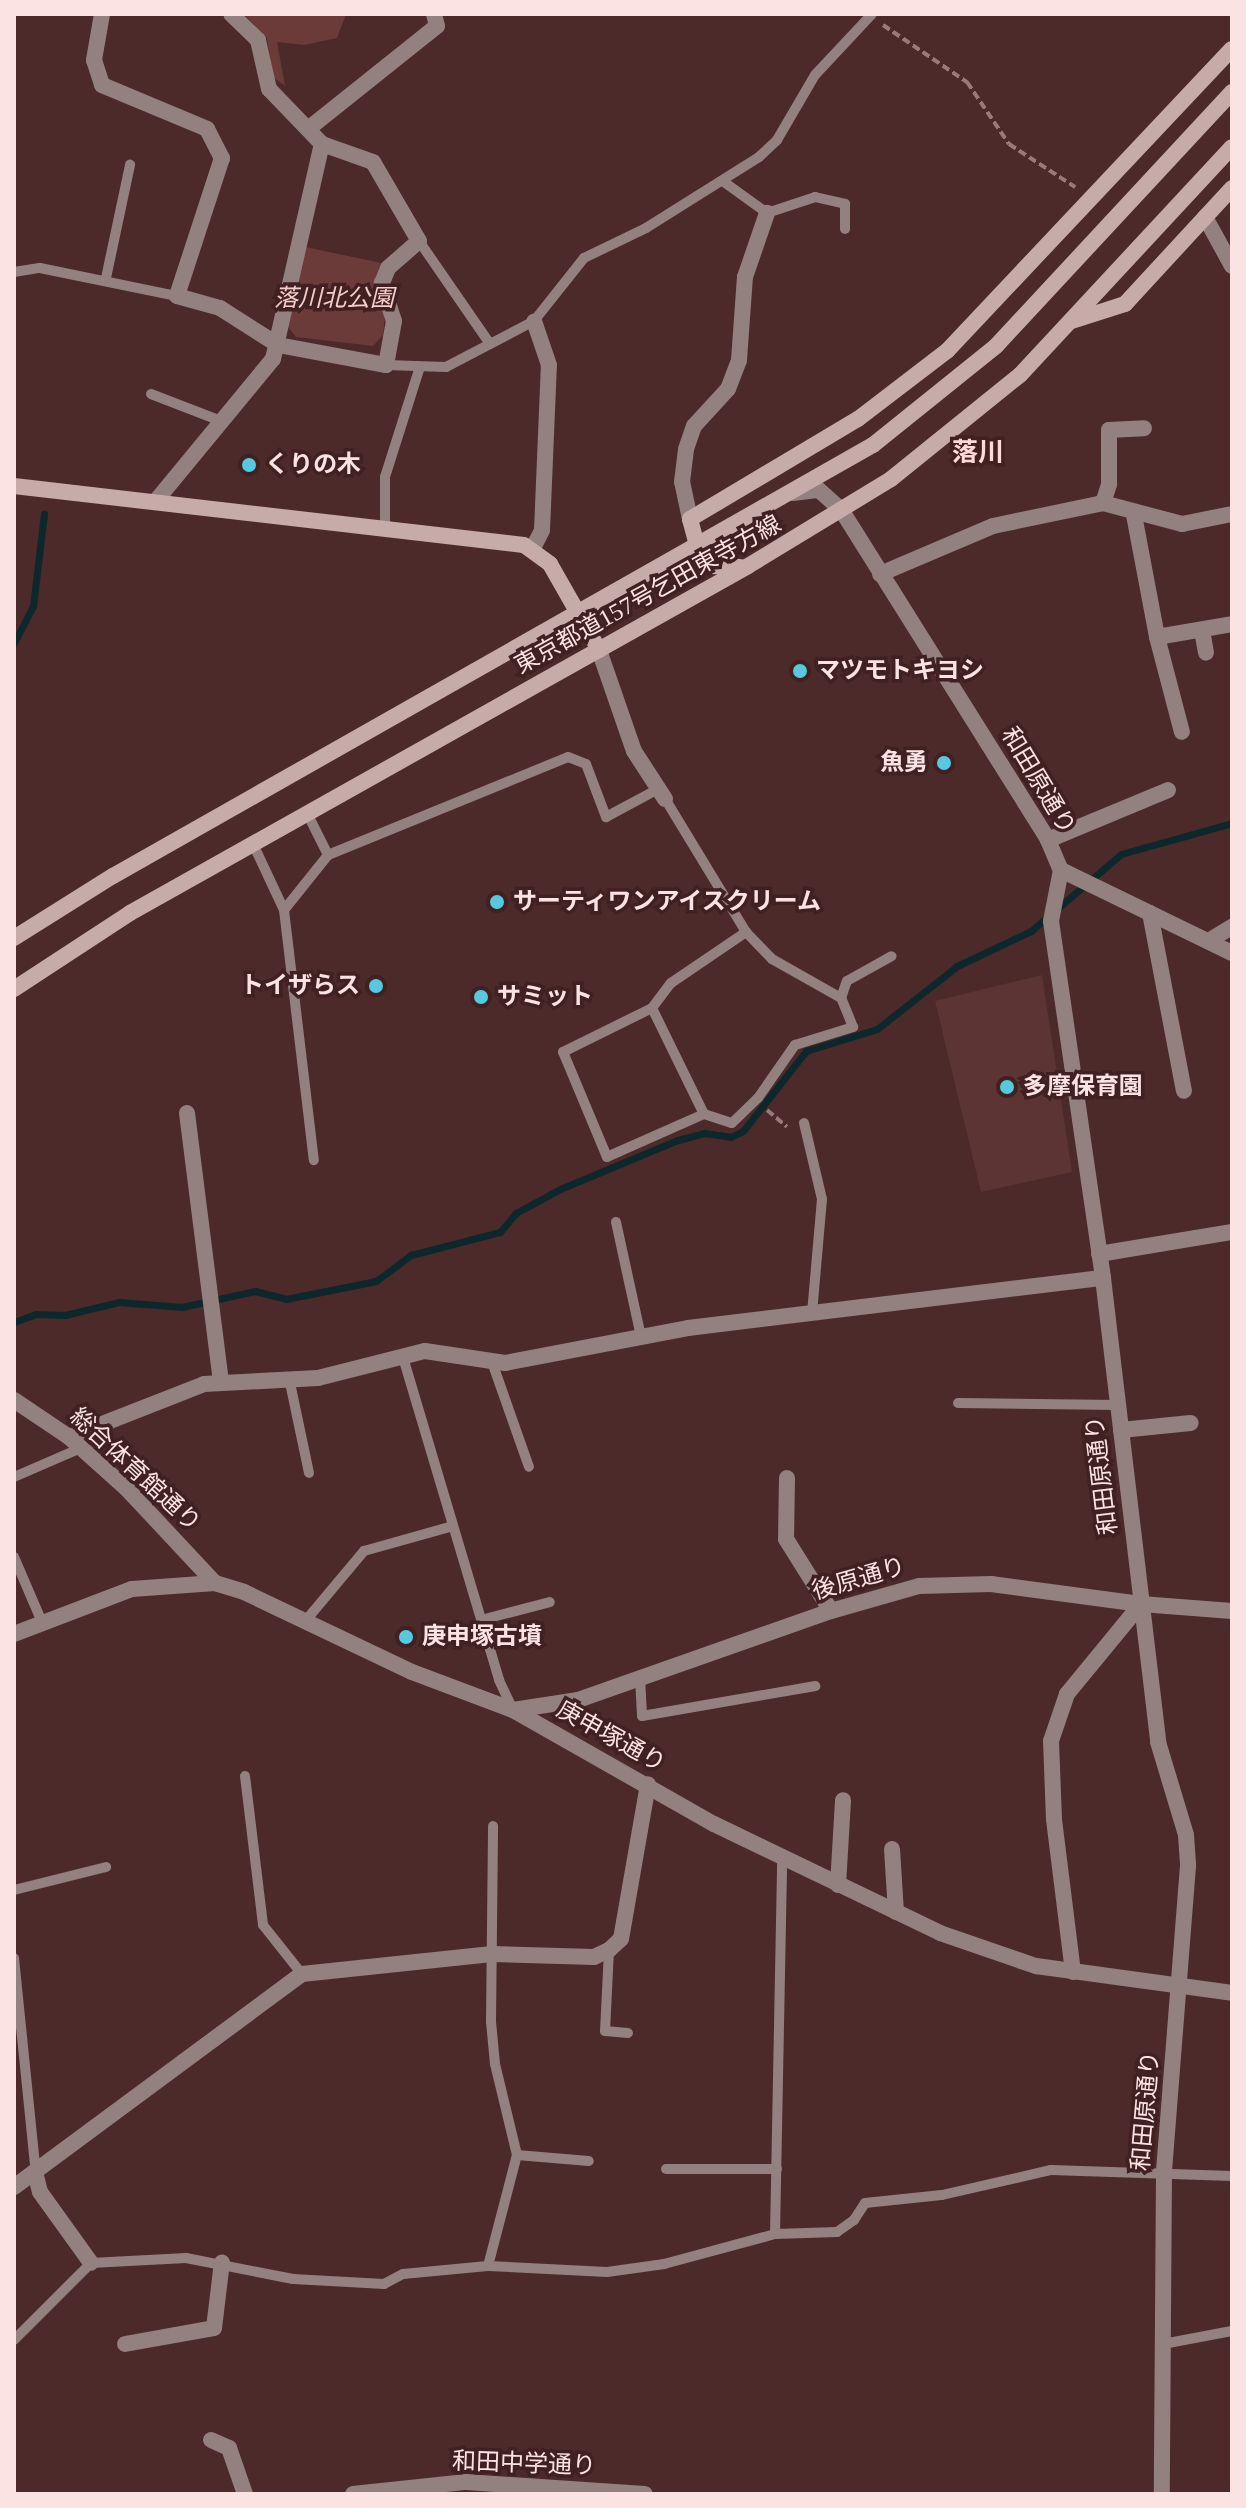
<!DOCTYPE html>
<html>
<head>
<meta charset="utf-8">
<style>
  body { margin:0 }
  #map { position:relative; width:1246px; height:2508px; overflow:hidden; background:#4b2a29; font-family:"Times New Roman","Noto Sans JP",serif }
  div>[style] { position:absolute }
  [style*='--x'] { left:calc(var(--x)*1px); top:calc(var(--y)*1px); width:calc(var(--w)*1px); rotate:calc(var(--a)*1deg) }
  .built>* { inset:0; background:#5c3433 }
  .green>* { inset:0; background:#6b3b3a }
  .stream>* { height:7px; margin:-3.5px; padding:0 3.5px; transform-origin:3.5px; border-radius:3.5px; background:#0d282d }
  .path>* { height:4px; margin-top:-2px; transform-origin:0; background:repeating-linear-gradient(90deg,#977a79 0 8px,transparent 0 12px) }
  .service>* { height:10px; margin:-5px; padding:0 5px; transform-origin:5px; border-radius:5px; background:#92817f }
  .minor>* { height:16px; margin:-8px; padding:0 8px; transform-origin:8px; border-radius:8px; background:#92817f }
  .tertiary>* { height:16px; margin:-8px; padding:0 8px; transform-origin:8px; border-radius:8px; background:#92817f }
  .secondary>* { height:16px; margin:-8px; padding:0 8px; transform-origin:8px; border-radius:8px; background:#c7aba9 }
  .dots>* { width:22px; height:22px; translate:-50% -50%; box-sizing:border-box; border:4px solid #402020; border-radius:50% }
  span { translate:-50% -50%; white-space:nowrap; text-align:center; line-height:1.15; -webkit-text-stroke:7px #402020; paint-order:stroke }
  .park-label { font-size:24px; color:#f5cdca; font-style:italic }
  .poi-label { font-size:24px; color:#fae3e2; font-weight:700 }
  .left { translate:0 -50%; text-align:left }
  .right { translate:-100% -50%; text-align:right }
  .street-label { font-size:24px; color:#fae3e2 }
  .neighbourhood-label { font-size:26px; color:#fddad8; font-weight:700 }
  .frame { position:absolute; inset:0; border:16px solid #fae3e2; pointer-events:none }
</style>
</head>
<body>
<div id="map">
  <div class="built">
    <div style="clip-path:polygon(1042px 975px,1072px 1172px,981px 1192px,935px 1001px)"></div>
  </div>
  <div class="green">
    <div style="clip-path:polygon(244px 14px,346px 14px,337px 38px,304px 45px,277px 42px,285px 86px,274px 78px,267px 38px)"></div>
    <div style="clip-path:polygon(301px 246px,381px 263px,375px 281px,385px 315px,383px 335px,373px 346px,296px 337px,286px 324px)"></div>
  </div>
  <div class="stream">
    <div style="--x:14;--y:643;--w:42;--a:-62.8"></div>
    <div style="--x:33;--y:606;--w:93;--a:-83.2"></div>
    <div style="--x:14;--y:1322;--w:23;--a:-20"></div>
    <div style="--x:36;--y:1314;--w:29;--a:2"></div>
    <div style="--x:65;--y:1315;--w:56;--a:-13.5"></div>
    <div style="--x:119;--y:1302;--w:63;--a:4.5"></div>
    <div style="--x:182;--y:1307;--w:75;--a:-12.4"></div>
    <div style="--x:255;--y:1291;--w:32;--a:14"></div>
    <div style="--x:286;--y:1299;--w:92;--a:-11.3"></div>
    <div style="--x:376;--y:1281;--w:44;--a:-36.6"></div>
    <div style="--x:411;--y:1255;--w:92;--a:-14.5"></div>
    <div style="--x:500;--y:1232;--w:25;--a:-50"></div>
    <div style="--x:516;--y:1213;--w:50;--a:-28.6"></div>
    <div style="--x:560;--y:1189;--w:128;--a:-22.6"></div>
    <div style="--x:678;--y:1140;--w:27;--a:-15"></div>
    <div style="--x:704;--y:1133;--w:27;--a:8"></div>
    <div style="--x:731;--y:1137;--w:13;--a:-27"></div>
    <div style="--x:743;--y:1131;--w:102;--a:-51.8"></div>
    <div style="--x:806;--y:1051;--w:74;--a:-17.2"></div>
    <div style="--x:877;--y:1029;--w:102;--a:-38.2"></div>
    <div style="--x:957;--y:966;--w:82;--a:-25.3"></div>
    <div style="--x:1031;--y:931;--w:118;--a:-40.5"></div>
    <div style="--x:1121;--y:854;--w:115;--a:-15.6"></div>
  </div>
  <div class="path">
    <div style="--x:883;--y:25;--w:102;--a:34.2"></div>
    <div style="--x:967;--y:82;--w:75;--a:55.9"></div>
    <div style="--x:1009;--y:144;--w:79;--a:33.1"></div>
    <div style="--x:767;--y:1110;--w:26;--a:40"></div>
  </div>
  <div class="service">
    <div style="--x:724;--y:182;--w:53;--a:35.8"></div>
    <div style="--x:767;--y:213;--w:51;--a:-18.4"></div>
    <div style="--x:815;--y:197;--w:31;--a:13"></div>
    <div style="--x:845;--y:204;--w:25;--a:90"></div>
    <div style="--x:419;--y:241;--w:125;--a:55.4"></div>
    <div style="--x:14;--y:272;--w:26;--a:-9"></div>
    <div style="--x:40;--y:268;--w:140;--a:11.6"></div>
    <div style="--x:106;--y:278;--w:116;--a:-78"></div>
    <div style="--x:386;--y:365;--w:60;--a:1.9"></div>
    <div style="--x:446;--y:367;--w:99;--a:-27.6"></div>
    <div style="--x:534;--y:321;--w:80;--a:-51.6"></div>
    <div style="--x:584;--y:258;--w:69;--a:-25.8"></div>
    <div style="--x:646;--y:228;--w:133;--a:-32.1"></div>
    <div style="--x:759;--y:157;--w:25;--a:-43"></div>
    <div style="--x:777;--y:140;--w:75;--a:-59.7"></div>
    <div style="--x:815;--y:75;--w:83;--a:-46.9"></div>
    <div style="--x:151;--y:394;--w:75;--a:21.1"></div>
    <div style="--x:385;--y:530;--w:53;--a:-90"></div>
    <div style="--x:385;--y:477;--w:112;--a:-72.4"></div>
    <div style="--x:307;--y:813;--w:47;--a:63.4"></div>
    <div style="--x:253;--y:844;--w:73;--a:64.8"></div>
    <div style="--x:284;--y:910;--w:252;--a:83.2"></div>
    <div style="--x:284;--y:910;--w:70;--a:-51.3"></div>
    <div style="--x:328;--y:855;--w:259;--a:-22.2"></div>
    <div style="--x:568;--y:757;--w:19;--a:21"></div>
    <div style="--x:586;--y:764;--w:57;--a:69.3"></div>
    <div style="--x:606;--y:817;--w:59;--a:-28.3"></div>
    <div style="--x:841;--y:998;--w:18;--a:-71"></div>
    <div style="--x:847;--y:981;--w:51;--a:-29.1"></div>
    <div style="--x:652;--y:1008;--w:118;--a:63.9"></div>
    <div style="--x:704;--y:1114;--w:106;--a:156.1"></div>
    <div style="--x:607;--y:1157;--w:114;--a:-112.7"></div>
    <div style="--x:563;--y:1052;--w:99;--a:-26.3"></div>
    <div style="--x:652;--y:1008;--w:31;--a:-53"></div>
    <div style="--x:671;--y:983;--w:91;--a:-34.2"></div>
    <div style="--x:746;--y:932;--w:156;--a:-121.3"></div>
    <div style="--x:704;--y:1114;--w:29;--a:18"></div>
    <div style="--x:732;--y:1123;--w:36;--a:-44"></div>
    <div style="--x:758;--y:1098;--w:65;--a:-55.1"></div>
    <div style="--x:795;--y:1045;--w:61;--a:-17.2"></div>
    <div style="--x:853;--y:1027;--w:31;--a:-112"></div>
    <div style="--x:841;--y:998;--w:79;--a:-150.5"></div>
    <div style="--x:772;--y:959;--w:37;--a:-134"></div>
    <div style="--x:804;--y:1123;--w:78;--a:76.7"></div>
    <div style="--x:822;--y:1199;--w:114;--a:95"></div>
    <div style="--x:616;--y:1222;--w:118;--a:77.7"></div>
    <div style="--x:402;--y:1354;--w:340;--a:73.4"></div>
    <div style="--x:499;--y:1680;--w:33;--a:65"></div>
    <div style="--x:492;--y:1362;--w:111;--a:70.6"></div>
    <div style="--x:289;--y:1378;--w:97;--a:78.1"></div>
    <div style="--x:958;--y:1403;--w:160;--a:0.7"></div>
    <div style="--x:14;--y:1477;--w:73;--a:-23.4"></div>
    <div style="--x:14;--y:1557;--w:71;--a:66.7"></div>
    <div style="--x:307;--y:1619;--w:89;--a:-50"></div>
    <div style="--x:364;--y:1551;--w:92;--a:-15.7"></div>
    <div style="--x:481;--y:1620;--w:71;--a:-14.6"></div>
    <div style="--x:640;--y:1677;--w:39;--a:87"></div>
    <div style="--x:642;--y:1716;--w:176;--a:-9.8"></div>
    <div style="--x:245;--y:1776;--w:150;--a:83.1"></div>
    <div style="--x:263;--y:1925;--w:63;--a:51.5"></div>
    <div style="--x:14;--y:1890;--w:95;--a:-14"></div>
    <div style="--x:609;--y:1950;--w:81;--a:92.8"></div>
    <div style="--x:605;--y:2031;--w:23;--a:5"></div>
    <div style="--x:14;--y:1958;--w:217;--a:84.2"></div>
    <div style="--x:517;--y:2155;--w:72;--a:4.8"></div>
    <div style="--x:666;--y:2169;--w:111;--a:0"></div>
    <div style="--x:775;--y:2234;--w:379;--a:-88.9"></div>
    <div style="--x:488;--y:2266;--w:115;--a:-75.4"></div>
    <div style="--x:517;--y:2155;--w:94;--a:-103.6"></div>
    <div style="--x:495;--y:2064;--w:42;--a:-95.4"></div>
    <div style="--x:491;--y:2022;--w:196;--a:-89.4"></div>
    <div style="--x:14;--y:2340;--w:109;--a:-45"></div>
    <div style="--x:91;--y:2263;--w:95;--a:-3"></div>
    <div style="--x:186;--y:2258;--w:109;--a:11.1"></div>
    <div style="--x:293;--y:2279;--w:91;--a:3.1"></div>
    <div style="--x:384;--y:2284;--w:21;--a:-28"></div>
    <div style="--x:403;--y:2274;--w:85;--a:-5.4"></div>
    <div style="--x:488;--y:2266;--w:119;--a:2.9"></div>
    <div style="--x:607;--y:2272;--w:58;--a:-8"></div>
    <div style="--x:664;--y:2264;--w:115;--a:-15.1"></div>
    <div style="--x:775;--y:2234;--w:62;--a:-1.8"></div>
    <div style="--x:837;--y:2232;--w:21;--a:-35"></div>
    <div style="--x:854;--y:2220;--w:20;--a:-57"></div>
    <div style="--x:865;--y:2203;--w:77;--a:-5.9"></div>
    <div style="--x:942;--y:2195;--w:112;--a:-12.9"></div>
    <div style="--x:1051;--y:2170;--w:181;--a:1.9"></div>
    <div style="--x:1163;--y:2344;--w:70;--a:-10.7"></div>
  </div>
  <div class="minor">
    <div style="--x:102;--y:14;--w:47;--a:99.9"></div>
    <div style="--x:94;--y:60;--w:26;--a:72"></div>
    <div style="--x:102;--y:85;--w:114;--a:22.7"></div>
    <div style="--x:207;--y:129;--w:33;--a:63"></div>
    <div style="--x:222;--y:158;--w:145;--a:108.1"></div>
    <div style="--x:177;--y:296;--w:45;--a:15.6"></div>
    <div style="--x:220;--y:308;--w:69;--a:32.5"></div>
    <div style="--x:278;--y:345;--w:110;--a:10.5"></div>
    <div style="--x:386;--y:365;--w:45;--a:-79.7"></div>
    <div style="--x:394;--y:321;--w:40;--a:-108"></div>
    <div style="--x:382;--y:283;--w:16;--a:-68"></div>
    <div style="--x:388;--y:268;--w:41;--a:-41.1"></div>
    <div style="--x:419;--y:241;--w:91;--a:-120.2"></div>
    <div style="--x:373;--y:162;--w:54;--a:-160.6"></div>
    <div style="--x:322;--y:144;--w:76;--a:-133.9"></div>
    <div style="--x:269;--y:89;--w:50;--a:-102.7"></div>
    <div style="--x:258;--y:40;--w:37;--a:-136"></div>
    <div style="--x:308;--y:129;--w:165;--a:-38.6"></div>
    <div style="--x:437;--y:26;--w:12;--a:-104"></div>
    <div style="--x:1205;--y:217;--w:56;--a:61.1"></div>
    <div style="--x:155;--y:502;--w:185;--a:-50.5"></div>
    <div style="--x:273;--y:359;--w:221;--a:-77.2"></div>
    <div style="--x:1103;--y:503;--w:20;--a:-72"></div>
    <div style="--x:1109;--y:484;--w:54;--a:-90"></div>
    <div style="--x:1109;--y:430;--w:35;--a:-3"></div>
    <div style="--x:1134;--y:515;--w:124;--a:79.3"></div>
    <div style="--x:1157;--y:637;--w:98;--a:75.3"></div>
    <div style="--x:690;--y:519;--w:38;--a:-102"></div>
    <div style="--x:682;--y:482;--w:33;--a:-83"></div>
    <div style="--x:686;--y:449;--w:24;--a:-71"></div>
    <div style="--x:694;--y:426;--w:50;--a:-47.4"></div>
    <div style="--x:728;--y:389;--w:31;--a:-69"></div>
    <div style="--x:739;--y:360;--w:83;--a:-85.9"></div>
    <div style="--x:745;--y:277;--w:68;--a:-71"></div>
    <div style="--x:532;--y:550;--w:22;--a:-63"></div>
    <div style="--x:542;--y:530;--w:165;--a:-87.6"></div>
    <div style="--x:549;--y:365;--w:46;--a:-108.8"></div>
    <div style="--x:880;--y:574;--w:123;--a:-23"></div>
    <div style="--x:993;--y:526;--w:112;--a:-11.8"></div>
    <div style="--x:1103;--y:503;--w:82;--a:14.9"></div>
    <div style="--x:1182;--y:524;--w:51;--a:-11.3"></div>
    <div style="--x:1202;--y:630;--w:23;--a:80"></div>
    <div style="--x:1157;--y:637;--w:76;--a:-9.8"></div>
    <div style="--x:1048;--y:840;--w:130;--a:-22.6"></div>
    <div style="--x:1061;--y:870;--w:190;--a:25.9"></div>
    <div style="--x:1150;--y:913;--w:181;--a:79.2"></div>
    <div style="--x:1210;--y:940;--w:26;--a:-31"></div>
    <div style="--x:187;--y:1113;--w:270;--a:82.8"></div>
    <div style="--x:1099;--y:1254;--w:135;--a:-9.4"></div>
    <div style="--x:1121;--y:1430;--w:70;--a:-5.7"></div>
    <div style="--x:69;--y:1437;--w:145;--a:-21.4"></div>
    <div style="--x:204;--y:1384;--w:114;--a:-3"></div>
    <div style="--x:318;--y:1378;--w:110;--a:-14.2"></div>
    <div style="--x:425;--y:1351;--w:81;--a:8.5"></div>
    <div style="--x:505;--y:1363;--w:186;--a:-10.8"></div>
    <div style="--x:688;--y:1328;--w:418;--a:-6.9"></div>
    <div style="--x:787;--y:1478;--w:61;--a:90.9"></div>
    <div style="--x:786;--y:1539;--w:85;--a:58"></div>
    <div style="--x:14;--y:1634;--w:126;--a:-20.9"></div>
    <div style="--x:132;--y:1589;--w:83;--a:-4.1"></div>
    <div style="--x:215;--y:1583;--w:30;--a:17"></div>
    <div style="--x:244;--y:1592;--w:186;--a:25.5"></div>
    <div style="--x:412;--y:1672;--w:108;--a:20.6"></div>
    <div style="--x:513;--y:1710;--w:231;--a:29.6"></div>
    <div style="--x:714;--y:1824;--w:251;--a:25.7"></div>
    <div style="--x:940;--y:1933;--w:102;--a:19"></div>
    <div style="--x:1036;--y:1966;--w:198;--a:7.8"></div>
    <div style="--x:513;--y:1710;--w:66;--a:-8.7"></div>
    <div style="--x:578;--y:1700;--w:268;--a:-19.4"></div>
    <div style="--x:831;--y:1611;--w:91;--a:-15.9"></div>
    <div style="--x:919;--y:1586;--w:72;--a:-1.6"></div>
    <div style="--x:991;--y:1584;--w:151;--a:7.6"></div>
    <div style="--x:1141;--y:1604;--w:91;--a:4.4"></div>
    <div style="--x:892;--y:1849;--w:63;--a:86.4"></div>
    <div style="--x:838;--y:1885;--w:85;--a:-86.6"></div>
    <div style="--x:1073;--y:1972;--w:154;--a:-97.1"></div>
    <div style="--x:1054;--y:1819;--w:78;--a:-92.2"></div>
    <div style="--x:1051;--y:1741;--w:50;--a:-71.2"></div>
    <div style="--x:1067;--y:1694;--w:117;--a:-50.6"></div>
    <div style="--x:36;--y:2176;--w:16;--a:76"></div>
    <div style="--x:40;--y:2192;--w:87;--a:54.3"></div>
    <div style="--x:14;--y:2187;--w:358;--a:-36.5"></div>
    <div style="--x:302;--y:1974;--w:191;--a:-6"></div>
    <div style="--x:492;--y:1954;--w:102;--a:1.7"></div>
    <div style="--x:594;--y:1957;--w:17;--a:-25"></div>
    <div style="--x:609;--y:1950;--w:16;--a:-43"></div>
    <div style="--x:621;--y:1939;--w:157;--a:-80.1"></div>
    <div style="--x:125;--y:2344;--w:90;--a:-10.2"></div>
    <div style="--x:214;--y:2328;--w:66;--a:-83.1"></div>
    <div style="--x:211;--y:2440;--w:20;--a:24"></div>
    <div style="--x:229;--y:2448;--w:49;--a:70.8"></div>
  </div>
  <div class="tertiary">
    <div style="--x:793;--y:493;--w:26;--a:-7"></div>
    <div style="--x:819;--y:490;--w:31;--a:42"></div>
    <div style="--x:842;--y:511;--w:388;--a:57.9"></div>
    <div style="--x:1048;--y:840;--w:33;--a:67"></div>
    <div style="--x:1061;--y:870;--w:52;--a:101.1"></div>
    <div style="--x:1051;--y:921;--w:361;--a:81.7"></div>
    <div style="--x:1103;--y:1278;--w:467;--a:83.2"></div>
    <div style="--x:1158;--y:1742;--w:97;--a:73.2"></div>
    <div style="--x:1186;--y:1835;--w:31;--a:86"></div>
    <div style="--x:1188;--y:1866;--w:307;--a:94.5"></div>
    <div style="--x:1164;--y:2172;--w:322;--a:90.4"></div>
    <div style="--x:599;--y:650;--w:107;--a:70.9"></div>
    <div style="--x:634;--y:751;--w:57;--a:57.1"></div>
    <div style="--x:14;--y:1400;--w:66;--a:33.9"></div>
    <div style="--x:69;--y:1437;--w:78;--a:41.9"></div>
    <div style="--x:127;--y:1489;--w:129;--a:46.9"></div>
    <div style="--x:353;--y:2494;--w:114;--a:-6.1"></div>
    <div style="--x:466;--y:2482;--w:179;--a:3.8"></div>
  </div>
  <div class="secondary">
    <div style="--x:1072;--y:321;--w:56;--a:-17.8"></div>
    <div style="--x:1125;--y:304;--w:158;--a:-47.3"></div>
    <div style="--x:14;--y:486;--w:513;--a:6.6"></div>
    <div style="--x:524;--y:545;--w:32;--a:36"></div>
    <div style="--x:550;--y:564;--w:99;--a:60.3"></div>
    <div style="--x:740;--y:567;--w:30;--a:-178"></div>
    <div style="--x:710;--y:566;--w:21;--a:-125"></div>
    <div style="--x:698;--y:549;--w:31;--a:-105"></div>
    <div style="--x:690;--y:519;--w:196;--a:-30.8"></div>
    <div style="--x:858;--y:419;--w:112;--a:-37.4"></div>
    <div style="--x:947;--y:351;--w:415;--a:-46.7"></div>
    <div style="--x:14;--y:938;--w:117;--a:-32.1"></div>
    <div style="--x:113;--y:876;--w:874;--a:-29.56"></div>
    <div style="--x:873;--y:445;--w:158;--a:-38.8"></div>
    <div style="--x:996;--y:346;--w:347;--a:-47.1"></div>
    <div style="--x:14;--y:989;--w:139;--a:-33.2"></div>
    <div style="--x:130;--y:913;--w:709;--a:-29.31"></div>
    <div style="--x:748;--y:566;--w:167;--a:-31.3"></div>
    <div style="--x:891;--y:479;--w:166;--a:-38.9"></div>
    <div style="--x:1020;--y:375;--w:311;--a:-47.1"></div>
  </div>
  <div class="dots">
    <div style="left:249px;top:465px;background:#56c9e0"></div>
    <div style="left:800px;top:671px;background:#56c9e0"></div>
    <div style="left:944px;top:763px;background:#56c9e0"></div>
    <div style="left:497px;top:902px;background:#56c9e0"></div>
    <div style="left:376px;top:986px;background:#56c9e0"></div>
    <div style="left:481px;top:997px;background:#56c9e0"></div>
    <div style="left:1007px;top:1087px;background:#56c9e0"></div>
    <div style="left:406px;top:1637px;background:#56c9e0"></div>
  </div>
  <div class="park-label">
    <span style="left:334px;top:299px">落川北公園</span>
  </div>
  <div class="poi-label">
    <span class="left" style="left:265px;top:465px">くりの木</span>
    <span class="left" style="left:816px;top:671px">マツモトキヨシ</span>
    <span class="right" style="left:928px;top:763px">魚勇</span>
    <span class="left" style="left:513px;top:902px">サーティワンアイスクリーム</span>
    <span class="right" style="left:360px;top:986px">トイザらス</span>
    <span class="left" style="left:497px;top:997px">サミット</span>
    <span class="left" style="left:1023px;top:1087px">多摩保育園</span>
    <span class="left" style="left:422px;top:1637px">庚申塚古墳</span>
  </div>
  <div class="street-label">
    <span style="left:648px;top:595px;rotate:-29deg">東京都道157号乞田東寺方線</span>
    <span style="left:1038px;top:781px;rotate:59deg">和田原通り</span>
    <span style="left:135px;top:1470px;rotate:43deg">総合体育館通り</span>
    <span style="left:1102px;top:1475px;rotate:-97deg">和田原通り</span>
    <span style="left:859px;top:1579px;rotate:-16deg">後原通り</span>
    <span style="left:611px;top:1737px;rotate:29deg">庚申塚通り</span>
    <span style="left:1146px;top:2111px;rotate:-85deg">和田原通り</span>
    <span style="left:524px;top:2464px;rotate:2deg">和田中学通り</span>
  </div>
  <div class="neighbourhood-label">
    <span style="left:978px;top:453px">落川</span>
  </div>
  <div class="frame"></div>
</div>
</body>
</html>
